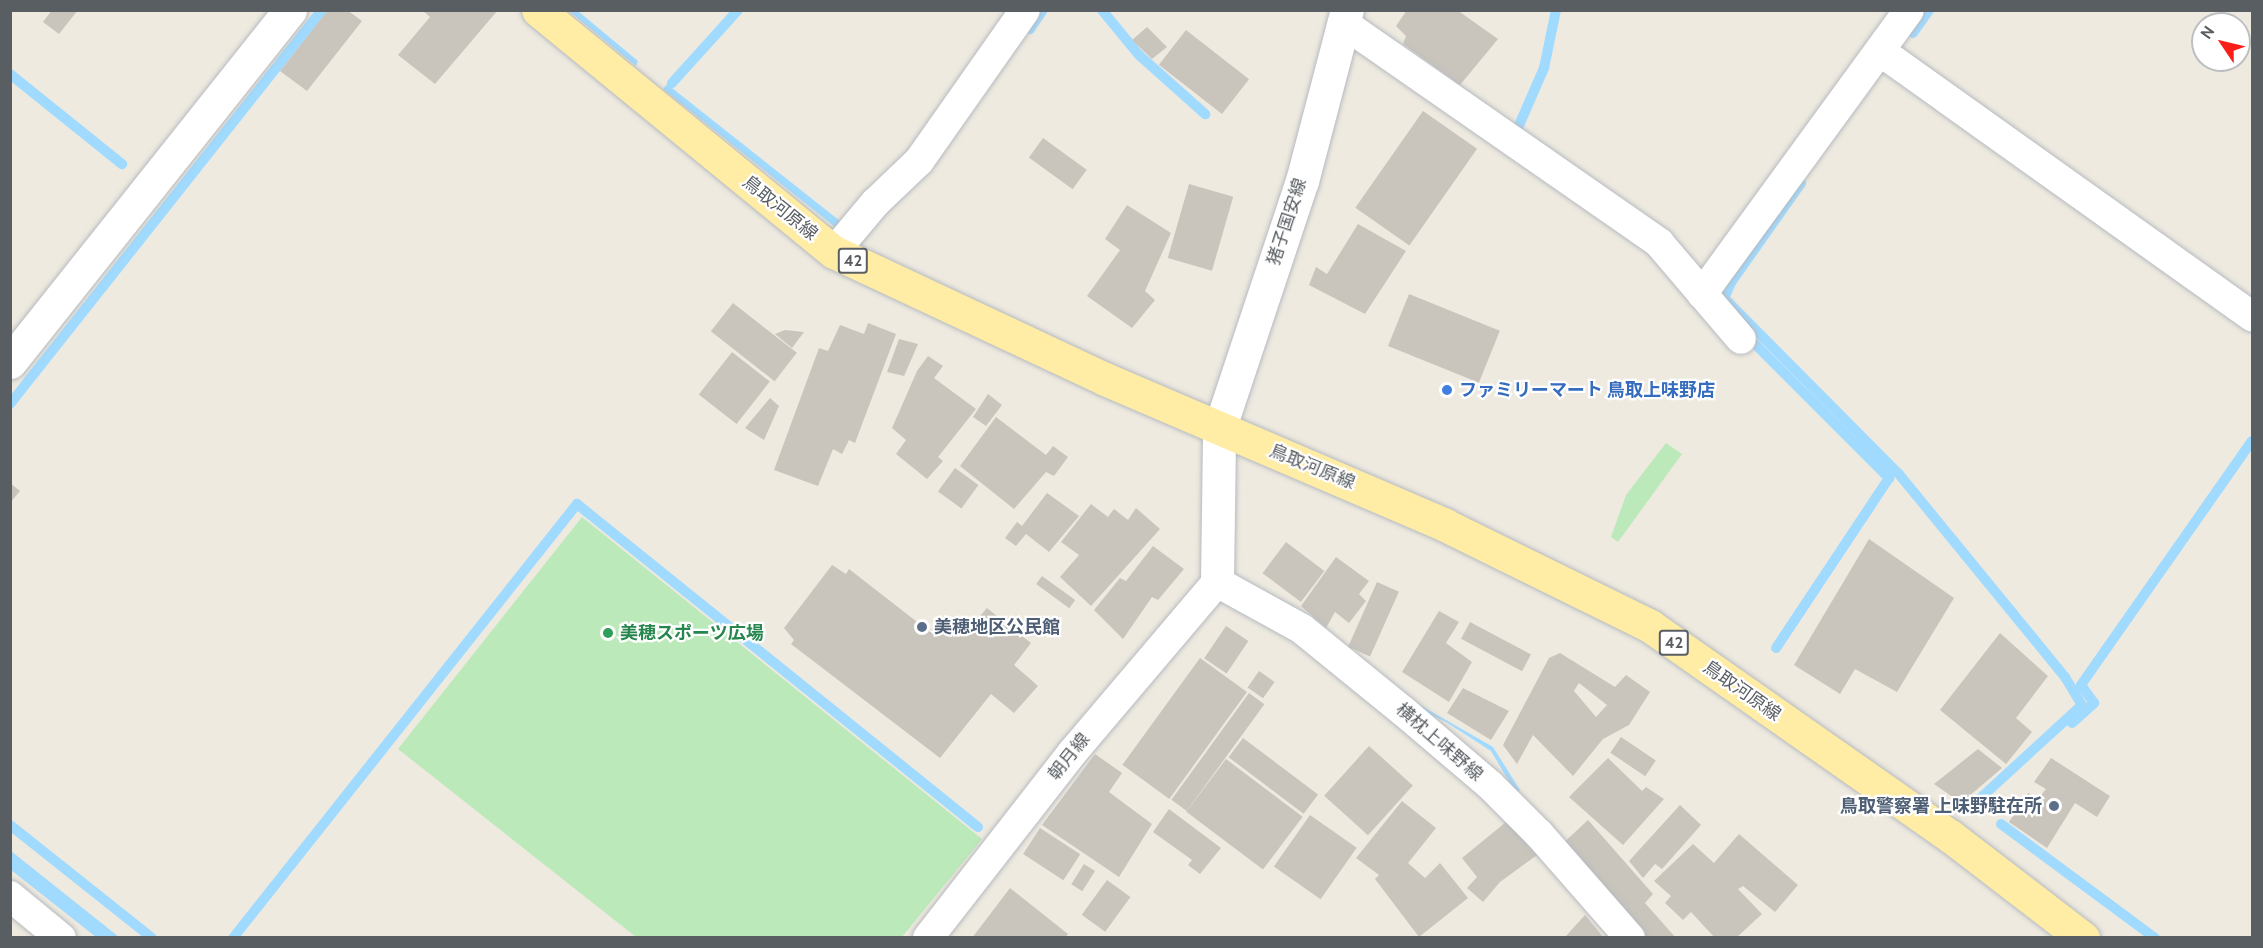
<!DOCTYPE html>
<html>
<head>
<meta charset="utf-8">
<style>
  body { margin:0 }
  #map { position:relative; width:2263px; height:948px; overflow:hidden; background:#eeeae0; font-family:Cabin,"Noto Sans JP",sans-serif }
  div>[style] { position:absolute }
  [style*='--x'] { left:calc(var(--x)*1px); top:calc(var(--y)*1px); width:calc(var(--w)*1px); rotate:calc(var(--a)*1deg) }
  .green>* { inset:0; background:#bce9ba }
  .water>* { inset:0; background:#a0daff }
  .stream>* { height:10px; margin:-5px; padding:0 5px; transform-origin:5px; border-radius:5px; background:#a0daff }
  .building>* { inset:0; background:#c9c5bd; transform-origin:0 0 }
  .roads { filter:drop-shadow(0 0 2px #b6babf) drop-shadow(0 0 2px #b6babf) }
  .minor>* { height:30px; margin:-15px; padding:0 15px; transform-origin:15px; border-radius:15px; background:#fff }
  .tertiary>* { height:33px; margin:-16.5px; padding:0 16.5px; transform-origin:16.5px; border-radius:16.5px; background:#fff }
  .secondary>* { height:33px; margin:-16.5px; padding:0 16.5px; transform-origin:16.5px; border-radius:16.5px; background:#fff }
  .primary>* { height:33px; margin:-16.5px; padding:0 16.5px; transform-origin:16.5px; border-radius:16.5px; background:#ffeca5 }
  .dots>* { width:16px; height:16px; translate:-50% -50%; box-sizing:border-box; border:3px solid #fff; border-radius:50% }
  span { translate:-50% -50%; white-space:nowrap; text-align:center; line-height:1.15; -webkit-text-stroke:4.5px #fff; paint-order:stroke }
  .shield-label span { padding:2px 4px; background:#fff; border:2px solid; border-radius:4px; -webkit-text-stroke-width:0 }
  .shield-label { font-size:16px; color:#595e63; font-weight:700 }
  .street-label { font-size:18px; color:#595e63 }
  .shop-label { font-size:18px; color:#366cbe; font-weight:700 }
  .left { translate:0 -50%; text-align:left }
  .service-label { font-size:18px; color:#4e5e75; font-weight:700 }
  .right { translate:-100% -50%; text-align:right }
  .leisure-label { font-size:18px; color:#27864d; font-weight:700 }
  .frame { position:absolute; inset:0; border:12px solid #595e63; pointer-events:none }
  .north { position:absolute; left:2191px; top:12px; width:60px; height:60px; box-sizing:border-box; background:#fff; border:2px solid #bdbfc1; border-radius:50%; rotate:305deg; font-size:16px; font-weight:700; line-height:24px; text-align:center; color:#595e63 }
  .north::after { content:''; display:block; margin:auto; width:21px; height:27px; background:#fb1f19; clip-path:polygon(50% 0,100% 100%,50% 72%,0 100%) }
</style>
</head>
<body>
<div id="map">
  <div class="green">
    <div style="clip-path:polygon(1666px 443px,1682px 454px,1618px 542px,1611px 537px,1626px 495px)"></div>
    <div style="clip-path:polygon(582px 517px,982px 839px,902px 937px,636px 937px,398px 749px)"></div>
  </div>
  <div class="water">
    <div style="clip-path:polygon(569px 11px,578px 11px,638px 61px,636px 66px)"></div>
    <div style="clip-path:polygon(667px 84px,840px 221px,835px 227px,663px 89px)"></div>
    <div style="clip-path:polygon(1413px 701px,1493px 747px,1520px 790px,1516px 793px,1491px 751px,1446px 722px,1410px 705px)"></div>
    <div style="clip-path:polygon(11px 851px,119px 937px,96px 937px,11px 870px)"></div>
  </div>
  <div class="stream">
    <div style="--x:1102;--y:10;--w:58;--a:50.6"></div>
    <div style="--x:1139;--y:55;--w:89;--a:41.8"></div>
    <div style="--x:1030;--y:29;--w:23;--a:-56"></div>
    <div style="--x:1913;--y:33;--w:28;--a:-55"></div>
    <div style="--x:10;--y:74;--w:144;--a:38.8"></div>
    <div style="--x:672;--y:83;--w:98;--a:-47.9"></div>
    <div style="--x:1517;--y:130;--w:68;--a:-66.5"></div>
    <div style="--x:1544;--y:68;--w:59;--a:-78.3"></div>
    <div style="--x:1801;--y:183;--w:120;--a:125.1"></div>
    <div style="--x:1732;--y:281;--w:19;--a:115"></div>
    <div style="--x:1724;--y:298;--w:247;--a:45.2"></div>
    <div style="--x:1898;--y:473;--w:264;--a:50.7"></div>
    <div style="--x:2065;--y:677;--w:33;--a:59"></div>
    <div style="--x:2082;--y:705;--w:147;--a:137.5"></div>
    <div style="--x:1755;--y:344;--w:190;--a:45"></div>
    <div style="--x:1889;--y:478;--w:204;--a:123.6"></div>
    <div style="--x:10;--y:404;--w:503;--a:-51.63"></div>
    <div style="--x:2072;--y:723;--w:30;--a:-42"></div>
    <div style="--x:2094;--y:703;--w:22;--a:-126"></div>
    <div style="--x:2081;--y:685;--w:298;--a:-55"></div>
    <div style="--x:2001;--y:824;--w:192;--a:36.5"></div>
    <div style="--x:10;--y:825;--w:181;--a:38.5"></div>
    <div style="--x:233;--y:938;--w:554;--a:-51.6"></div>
    <div style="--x:577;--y:504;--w:515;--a:38.85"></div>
  </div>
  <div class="building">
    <div style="clip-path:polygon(52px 10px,78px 10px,59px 34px,43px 22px)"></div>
    <div style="clip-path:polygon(328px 10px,347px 10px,362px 21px,307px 91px,280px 71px)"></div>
    <div style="clip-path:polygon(422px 10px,498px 10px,435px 84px,398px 55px,430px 17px)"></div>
    <div style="clip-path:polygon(1407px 10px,1457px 10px,1498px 39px,1460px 85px,1403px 44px,1406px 36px,1396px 26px)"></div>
    <div style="clip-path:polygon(1147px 27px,1167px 47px,1152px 59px,1132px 40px)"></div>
    <div style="left:1186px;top:30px;width:80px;height:44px;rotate:38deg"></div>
    <div style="left:1423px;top:111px;width:66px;height:118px;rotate:35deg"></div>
    <div style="left:1043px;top:138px;width:54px;height:24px;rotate:36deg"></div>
    <div style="left:1189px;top:184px;width:46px;height:77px;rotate:16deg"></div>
    <div style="clip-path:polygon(1127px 205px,1171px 233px,1145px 291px,1155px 300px,1132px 328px,1087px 296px,1120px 250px,1105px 239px)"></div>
    <div style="clip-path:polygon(1358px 224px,1406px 251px,1365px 314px,1309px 285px,1316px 267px,1327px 274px)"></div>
    <div style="left:1409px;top:294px;width:98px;height:56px;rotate:22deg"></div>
    <div style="left:733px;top:303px;width:81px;height:36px;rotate:38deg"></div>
    <div style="clip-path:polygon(868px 323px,896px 334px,855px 443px,849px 440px,842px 454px,833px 449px,818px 486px,774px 470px,819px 348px,828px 351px,840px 325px,864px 334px)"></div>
    <div style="clip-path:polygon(785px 330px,804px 332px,792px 348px,775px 334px)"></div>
    <div style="clip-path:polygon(899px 339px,918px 344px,904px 376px,887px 372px)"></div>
    <div style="left:732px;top:352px;width:48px;height:54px;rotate:38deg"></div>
    <div style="clip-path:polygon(928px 356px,943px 366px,934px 378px,976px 409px,938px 457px,943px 461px,927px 479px,896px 454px,906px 440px,892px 428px,917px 371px)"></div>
    <div style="clip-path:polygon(988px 394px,1002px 405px,986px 426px,973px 417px)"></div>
    <div style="clip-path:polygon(770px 398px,779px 406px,764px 440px,745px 428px)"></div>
    <div style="clip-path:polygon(996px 417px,1046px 455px,1053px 446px,1068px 457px,1054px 476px,1046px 472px,1014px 509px,960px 466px)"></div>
    <div style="left:955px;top:468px;width:29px;height:29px;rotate:36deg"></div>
    <div style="clip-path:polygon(10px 483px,20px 491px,10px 503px)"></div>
    <div style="clip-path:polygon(1047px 493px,1079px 516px,1049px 552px,1026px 534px,1016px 546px,1005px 538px,1017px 522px,1022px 526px)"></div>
    <div style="clip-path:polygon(1091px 504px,1108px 517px,1114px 509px,1128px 520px,1136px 508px,1160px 529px,1091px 606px,1060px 577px,1079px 555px,1061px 542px)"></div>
    <div style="clip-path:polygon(1869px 539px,1954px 598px,1897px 692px,1855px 669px,1840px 694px,1794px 665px)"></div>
    <div style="left:1286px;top:542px;width:48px;height:39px;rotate:37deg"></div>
    <div style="clip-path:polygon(1153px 546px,1184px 569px,1158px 600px,1152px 597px,1123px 639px,1094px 610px,1120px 578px,1126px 581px)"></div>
    <div style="clip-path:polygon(1336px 557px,1369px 581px,1359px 594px,1366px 601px,1349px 623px,1335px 612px,1326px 628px,1301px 606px)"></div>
    <div style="clip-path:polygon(832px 565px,846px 574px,849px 569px,930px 632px,939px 620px,962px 637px,987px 608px,1031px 643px,1014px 665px,1038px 686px,1014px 713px,991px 694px,940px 758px,791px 644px,794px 640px,784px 628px)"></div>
    <div style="left:1042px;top:576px;width:41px;height:10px;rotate:36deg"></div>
    <div style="left:1377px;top:582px;width:24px;height:71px;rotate:24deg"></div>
    <div style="clip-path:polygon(1439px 611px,1459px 622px,1446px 643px,1472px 662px,1449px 702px,1402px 672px)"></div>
    <div style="left:1470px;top:622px;width:69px;height:19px;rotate:28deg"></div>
    <div style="left:1226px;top:626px;width:27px;height:39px;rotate:34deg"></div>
    <div style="clip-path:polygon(2000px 633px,2048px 676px,2016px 718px,2032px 732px,2006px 764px,1940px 710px)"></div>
    <div style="clip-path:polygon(evenodd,1560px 653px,1615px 687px,1626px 675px,1650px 692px,1629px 725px,1603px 739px,1573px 776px,1533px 735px,1517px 764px,1503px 745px,1549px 658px,1560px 653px,1579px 683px,1607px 705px,1596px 717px,1574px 691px,1579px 683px)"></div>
    <div style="left:1200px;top:658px;width:58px;height:132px;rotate:36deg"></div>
    <div style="left:1259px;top:671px;width:19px;height:20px;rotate:35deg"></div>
    <div style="clip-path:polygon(1463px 688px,1509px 711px,1491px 740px,1447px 713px)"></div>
    <div style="left:1249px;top:693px;width:19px;height:132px;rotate:36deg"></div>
    <div style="left:1621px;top:737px;width:42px;height:19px;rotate:34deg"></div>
    <div style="left:1243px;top:738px;width:94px;height:24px;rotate:37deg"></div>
    <div style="left:1369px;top:746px;width:59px;height:67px;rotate:42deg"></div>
    <div style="clip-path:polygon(1978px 749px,2002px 768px,1961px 803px,1934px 784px)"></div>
    <div style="clip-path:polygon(1095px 754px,1122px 773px,1109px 792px,1152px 824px,1119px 877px,1042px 825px)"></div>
    <div style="clip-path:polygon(1608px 758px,1642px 791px,1646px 787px,1664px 799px,1623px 845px,1569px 797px)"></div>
    <div style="clip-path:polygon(2051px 758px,2110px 796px,2097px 817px,2075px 803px,2047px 848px,2009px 822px,2028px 793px,2038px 799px,2046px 789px,2034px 782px)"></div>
    <div style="left:1226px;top:759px;width:96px;height:66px;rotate:37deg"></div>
    <div style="clip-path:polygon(1402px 801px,1436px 828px,1408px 863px,1425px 878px,1440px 863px,1468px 898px,1419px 937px,1375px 879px,1379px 875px,1356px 858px)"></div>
    <div style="clip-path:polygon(1680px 805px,1701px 825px,1662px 869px,1655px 864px,1643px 878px,1629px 861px)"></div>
    <div style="clip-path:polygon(1169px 809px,1221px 848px,1200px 874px,1188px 865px,1192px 860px,1153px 832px)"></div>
    <div style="left:1310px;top:815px;width:57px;height:63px;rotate:35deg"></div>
    <div style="clip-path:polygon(1588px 820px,1653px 894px,1645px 903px,1676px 938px,1640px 938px,1559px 847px)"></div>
    <div style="clip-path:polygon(1506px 822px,1537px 855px,1500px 882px,1483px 902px,1467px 888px,1477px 877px,1462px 858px)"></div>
    <div style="left:1040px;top:828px;width:48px;height:31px;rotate:33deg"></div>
    <div style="clip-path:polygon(1739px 834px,1798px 885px,1775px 912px,1743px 886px,1738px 889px,1762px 914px,1736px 938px,1715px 938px,1691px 912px,1683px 920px,1665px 903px,1671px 896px,1654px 881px,1693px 844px,1714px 863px)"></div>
    <div style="left:1084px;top:864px;width:13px;height:24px;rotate:32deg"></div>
    <div style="left:1107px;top:880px;width:29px;height:43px;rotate:36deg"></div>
    <div style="clip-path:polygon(1010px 888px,1068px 934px,1065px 938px,972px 938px)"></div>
    <div style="clip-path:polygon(1585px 915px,1604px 938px,1566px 936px)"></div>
  </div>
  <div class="roads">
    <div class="minor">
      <div style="--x:1343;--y:23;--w:385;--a:34.8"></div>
      <div style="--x:1659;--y:243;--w:126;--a:49.5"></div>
      <div style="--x:1880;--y:51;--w:457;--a:35.5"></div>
      <div style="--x:834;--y:252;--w:64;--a:-50.1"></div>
      <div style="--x:875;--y:203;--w:61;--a:-43.7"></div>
      <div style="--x:919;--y:161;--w:184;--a:-54.9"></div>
      <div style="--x:1702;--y:294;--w:351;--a:-53.9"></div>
      <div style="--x:10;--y:896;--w:66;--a:39.5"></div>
      <div style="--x:928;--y:938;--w:234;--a:-52.1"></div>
      <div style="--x:1072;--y:753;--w:224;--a:-49.7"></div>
      <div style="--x:1217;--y:582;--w:97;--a:28.9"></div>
      <div style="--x:1302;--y:629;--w:130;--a:39.1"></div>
      <div style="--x:1403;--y:711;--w:114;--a:40.4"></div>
      <div style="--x:1490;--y:785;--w:69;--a:45"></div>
      <div style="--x:1539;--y:834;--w:138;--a:48.8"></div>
    </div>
    <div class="tertiary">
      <div style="--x:10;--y:362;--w:450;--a:-51.5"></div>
      <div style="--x:1217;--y:582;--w:152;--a:-89.2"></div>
    </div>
    <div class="secondary">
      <div style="--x:1219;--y:430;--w:262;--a:-71.6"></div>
      <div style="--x:1302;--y:181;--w:177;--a:-75.3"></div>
    </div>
    <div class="primary">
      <div style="--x:538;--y:10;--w:382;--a:39.3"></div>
      <div style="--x:834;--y:252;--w:299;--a:25.1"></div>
      <div style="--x:1105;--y:379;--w:370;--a:23.2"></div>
      <div style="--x:1445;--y:525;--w:229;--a:26.2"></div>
      <div style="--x:1650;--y:626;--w:366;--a:35"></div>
      <div style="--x:1950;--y:836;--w:168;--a:37.5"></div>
    </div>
  </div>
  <div class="dots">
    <div style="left:1447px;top:390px;background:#3f7fe0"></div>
    <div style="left:922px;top:627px;background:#5c6f8a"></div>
    <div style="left:608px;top:633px;background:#2e9e5b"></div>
    <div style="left:2054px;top:806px;background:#5c6f8a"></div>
  </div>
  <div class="shield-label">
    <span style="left:853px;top:261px">42</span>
    <span style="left:1674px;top:643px">42</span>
  </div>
  <div class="street-label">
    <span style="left:780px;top:208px;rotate:39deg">鳥取河原線</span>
    <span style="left:1287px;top:222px;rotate:-72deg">猪子国安線</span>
    <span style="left:1312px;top:467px;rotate:22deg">鳥取河原線</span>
    <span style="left:1742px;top:691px;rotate:35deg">鳥取河原線</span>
    <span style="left:1439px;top:742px;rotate:41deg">横枕上味野線</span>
    <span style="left:1069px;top:757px;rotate:-51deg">朝月線</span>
  </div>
  <div class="shop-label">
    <span class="left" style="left:1459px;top:390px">ファミリーマート 鳥取上味野店</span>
  </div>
  <div class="service-label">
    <span class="left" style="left:934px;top:627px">美穂地区公民館</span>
    <span class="right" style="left:2042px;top:806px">鳥取警察署 上味野駐在所</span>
  </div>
  <div class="leisure-label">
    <span class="left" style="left:620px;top:633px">美穂スポーツ広場</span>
  </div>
  <div class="frame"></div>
  <div class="north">N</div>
</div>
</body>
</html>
